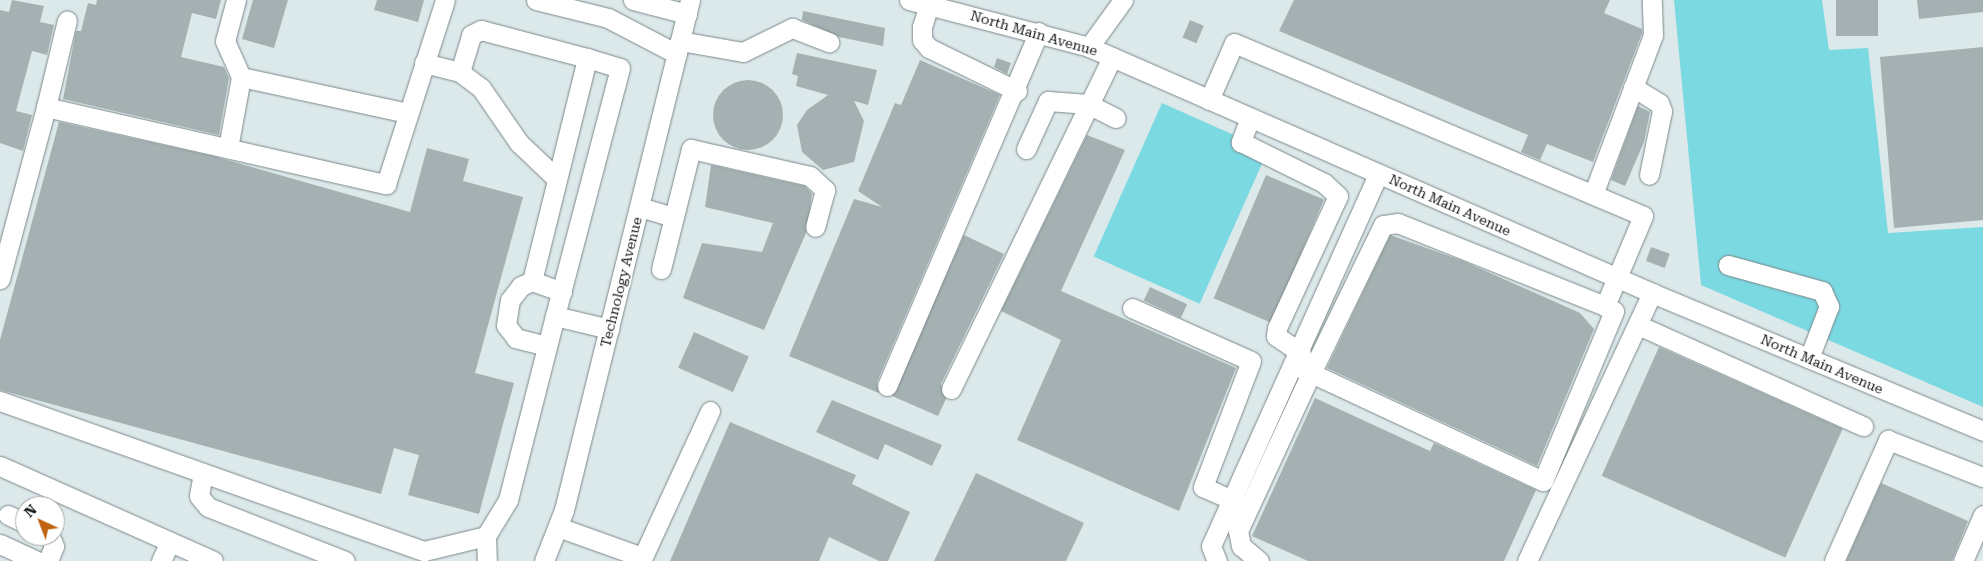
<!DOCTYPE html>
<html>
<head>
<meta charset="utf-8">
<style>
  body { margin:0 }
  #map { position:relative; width:1983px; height:561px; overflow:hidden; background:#dce9ea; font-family:"Roboto Serif",serif }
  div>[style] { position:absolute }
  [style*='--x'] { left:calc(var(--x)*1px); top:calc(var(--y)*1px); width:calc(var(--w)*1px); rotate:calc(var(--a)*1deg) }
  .green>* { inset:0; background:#7bd9e2; transform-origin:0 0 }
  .building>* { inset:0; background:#a4b0b1; transform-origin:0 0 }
  .round { border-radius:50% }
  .roads { filter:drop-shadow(0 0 1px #7c8889) drop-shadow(0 0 1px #7c8889) }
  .minor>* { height:19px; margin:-9.5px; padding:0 9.5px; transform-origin:9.5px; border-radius:9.5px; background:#fff }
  span { translate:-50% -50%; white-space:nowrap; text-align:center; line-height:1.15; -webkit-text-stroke:4px #fff; paint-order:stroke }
  .street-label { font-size:14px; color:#131718 }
  .north { position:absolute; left:15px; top:496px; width:50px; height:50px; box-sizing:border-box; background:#fff; border:1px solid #a1a2a3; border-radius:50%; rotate:317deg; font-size:14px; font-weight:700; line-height:20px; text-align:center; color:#131718 }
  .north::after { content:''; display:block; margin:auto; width:18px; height:22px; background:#bf6211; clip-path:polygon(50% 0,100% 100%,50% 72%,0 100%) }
</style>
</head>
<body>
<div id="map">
  <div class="green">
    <div style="clip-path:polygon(1674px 0,1822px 0,1829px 50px,1868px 48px,1888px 233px,1983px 227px,1983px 407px,1701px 285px)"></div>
    <div style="left:1162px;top:103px;width:116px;height:168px;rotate:24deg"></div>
  </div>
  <div class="building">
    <div style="clip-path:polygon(12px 0,44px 6px,40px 22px,54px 25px,47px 55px,32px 51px,16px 111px,32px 115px,23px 151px,0 143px,0 10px,9px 12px)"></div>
    <div style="clip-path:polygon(97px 0,221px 0,216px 19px,192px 13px,181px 57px,224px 67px,229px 78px,219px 135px,63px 99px,76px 31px,81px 31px,88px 3px,96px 5px)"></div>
    <div style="clip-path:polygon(253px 0,288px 0,274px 48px,242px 39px)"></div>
    <div style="clip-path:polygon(377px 0,424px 0,418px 22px,374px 10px)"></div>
    <div style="clip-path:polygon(1294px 0,1610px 0,1604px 13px,1642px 29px,1642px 33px,1593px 162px,1547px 144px,1540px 160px,1521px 152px,1528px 135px,1279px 31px)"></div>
    <div style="left:1836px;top:0;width:42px;height:36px"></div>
    <div style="clip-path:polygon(1917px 0,1983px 0,1983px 12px,1919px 19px)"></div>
    <div style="clip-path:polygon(803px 11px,885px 28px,883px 46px,839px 37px,802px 20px)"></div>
    <div style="left:1190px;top:20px;width:15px;height:19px;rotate:23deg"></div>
    <div style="clip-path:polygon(1983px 47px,1983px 220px,1894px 228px,1880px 57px)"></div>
    <div style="clip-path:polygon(797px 53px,877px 70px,868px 105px,854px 101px,864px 121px,854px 162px,823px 170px,802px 152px,797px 125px,807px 110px,828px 95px,796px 86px,798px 76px,792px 74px)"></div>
    <div style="clip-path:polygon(997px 58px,1011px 63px,1007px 74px,994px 67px)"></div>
    <div style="clip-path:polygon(920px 60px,1000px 95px,877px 382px,879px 393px,789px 356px,854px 199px,882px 207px,858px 191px,895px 103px,901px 105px)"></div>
    <div class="round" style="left:713px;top:80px;width:70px;height:70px"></div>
    <div style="clip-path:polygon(1638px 106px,1650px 112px,1644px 142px,1625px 186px,1611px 180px)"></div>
    <div style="clip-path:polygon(59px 122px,213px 156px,410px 212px,427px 148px,469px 159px,463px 181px,523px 197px,475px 373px,514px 383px,479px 514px,408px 495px,419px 455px,394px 448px,381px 494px,0 390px,0 340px)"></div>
    <div style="clip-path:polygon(1087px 135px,1125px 150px,1061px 291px,1236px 368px,1179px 511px,1017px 440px,1061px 340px,1001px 311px)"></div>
    <div style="clip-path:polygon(711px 165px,805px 186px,812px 194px,806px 233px,764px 330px,683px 298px,702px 243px,762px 252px,773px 223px,705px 207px)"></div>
    <div style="left:1266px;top:175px;width:63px;height:134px;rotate:23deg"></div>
    <div style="clip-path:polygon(964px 235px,1004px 254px,941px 384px,946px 399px,938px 416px,892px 396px)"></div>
    <div style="clip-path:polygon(1390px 235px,1463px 261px,1580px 313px,1594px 329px,1537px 466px,1327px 368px)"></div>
    <div style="left:1651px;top:247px;width:20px;height:15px;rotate:20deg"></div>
    <div style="left:1150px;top:287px;width:41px;height:15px;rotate:25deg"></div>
    <div style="left:694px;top:332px;width:60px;height:39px;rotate:24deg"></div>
    <div style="left:1659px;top:347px;width:201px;height:141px;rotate:24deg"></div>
    <div style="clip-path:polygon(1315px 398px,1430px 451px,1434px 443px,1536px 490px,1504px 561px,1308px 561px,1252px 536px)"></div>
    <div style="clip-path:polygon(832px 400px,942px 445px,932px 466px,885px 444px,878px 460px,816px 432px)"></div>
    <div style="clip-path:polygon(730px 422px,856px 475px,852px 484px,910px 512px,888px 561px,879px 561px,829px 537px,819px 561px,670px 561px)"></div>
    <div style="clip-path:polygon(976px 473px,1084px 523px,1066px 561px,934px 561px)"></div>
    <div style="clip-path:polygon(1881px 483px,1968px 521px,1952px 561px,1846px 561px)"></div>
  </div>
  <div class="roads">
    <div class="minor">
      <div style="--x:536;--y:0;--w:74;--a:14"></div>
      <div style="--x:608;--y:18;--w:78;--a:27.6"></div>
      <div style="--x:633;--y:0;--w:56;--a:14.5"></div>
      <div style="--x:909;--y:0;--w:186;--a:14.6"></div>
      <div style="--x:1089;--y:47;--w:614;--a:23.6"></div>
      <div style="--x:1652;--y:293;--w:359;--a:22.6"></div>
      <div style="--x:929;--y:5;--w:23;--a:108"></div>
      <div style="--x:922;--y:27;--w:13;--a:90"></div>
      <div style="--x:922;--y:40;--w:11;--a:49"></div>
      <div style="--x:929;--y:48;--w:98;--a:26"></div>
      <div style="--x:680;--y:41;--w:64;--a:9.9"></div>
      <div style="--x:743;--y:52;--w:55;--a:-26.1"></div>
      <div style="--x:792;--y:28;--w:40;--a:21"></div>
      <div style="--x:1089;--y:47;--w:58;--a:-54.1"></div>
      <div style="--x:424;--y:63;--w:37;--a:14"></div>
      <div style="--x:241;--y:77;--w:171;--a:12.2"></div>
      <div style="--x:1633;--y:87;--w:31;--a:32"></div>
      <div style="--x:1659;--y:103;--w:9;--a:69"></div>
      <div style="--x:1662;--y:111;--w:65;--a:101.5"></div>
      <div style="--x:1209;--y:100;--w:62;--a:-66.3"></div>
      <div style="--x:1234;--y:43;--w:444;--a:22.9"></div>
      <div style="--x:1643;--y:216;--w:98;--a:112.9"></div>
      <div style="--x:1605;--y:306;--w:223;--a:-158.2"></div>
      <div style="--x:1398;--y:223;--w:15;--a:172"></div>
      <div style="--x:1383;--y:225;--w:165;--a:115.9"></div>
      <div style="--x:1311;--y:373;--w:18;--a:-153"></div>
      <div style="--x:46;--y:107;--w:89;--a:-76.4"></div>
      <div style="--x:1250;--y:118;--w:26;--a:111"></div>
      <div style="--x:1241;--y:142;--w:93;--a:26.3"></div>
      <div style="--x:1324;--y:183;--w:19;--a:43"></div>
      <div style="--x:1338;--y:196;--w:145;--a:114.8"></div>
      <div style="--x:1277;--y:328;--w:8;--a:97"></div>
      <div style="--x:1276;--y:336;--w:30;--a:34"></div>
      <div style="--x:228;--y:148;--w:72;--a:-79.6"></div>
      <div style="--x:241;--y:77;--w:39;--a:-114"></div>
      <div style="--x:225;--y:41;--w:42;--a:-75"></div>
      <div style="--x:1026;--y:149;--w:53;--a:-65.4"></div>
      <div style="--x:1048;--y:101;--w:40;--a:4.3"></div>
      <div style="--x:1088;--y:104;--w:31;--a:27"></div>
      <div style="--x:557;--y:179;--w:52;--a:-136.5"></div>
      <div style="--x:519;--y:143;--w:67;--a:-124.6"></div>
      <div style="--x:481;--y:88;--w:26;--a:-143"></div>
      <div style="--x:460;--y:72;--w:39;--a:-73"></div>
      <div style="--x:471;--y:35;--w:11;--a:-27"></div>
      <div style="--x:481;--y:30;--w:110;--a:14.8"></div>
      <div style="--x:1594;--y:192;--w:168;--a:-69.4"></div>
      <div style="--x:1653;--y:35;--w:35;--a:-92"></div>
      <div style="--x:640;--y:207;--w:34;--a:17"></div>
      <div style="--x:1728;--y:265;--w:98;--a:15.5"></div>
      <div style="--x:1822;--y:291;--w:17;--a:65"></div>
      <div style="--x:1829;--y:306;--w:56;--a:111"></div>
      <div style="--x:661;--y:269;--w:124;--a:-76"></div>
      <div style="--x:691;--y:149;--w:122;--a:12.8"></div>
      <div style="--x:810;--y:176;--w:21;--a:43"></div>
      <div style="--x:825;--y:190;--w:38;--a:105"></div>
      <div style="--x:0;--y:279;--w:178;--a:-75"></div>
      <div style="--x:46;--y:107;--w:349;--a:12.8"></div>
      <div style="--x:386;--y:184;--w:193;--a:-72.2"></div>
      <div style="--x:532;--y:281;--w:230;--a:-76.1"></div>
      <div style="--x:587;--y:58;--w:34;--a:17"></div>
      <div style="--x:620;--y:68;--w:256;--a:104.7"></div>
      <div style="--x:1132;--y:308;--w:130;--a:24"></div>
      <div style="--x:1251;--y:361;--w:135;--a:110.9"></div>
      <div style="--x:1203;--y:487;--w:34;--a:24"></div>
      <div style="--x:1638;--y:325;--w:247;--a:24.2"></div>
      <div style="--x:547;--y:346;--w:32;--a:-166"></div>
      <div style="--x:516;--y:338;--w:16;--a:-128"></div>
      <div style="--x:506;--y:325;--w:25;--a:-81"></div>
      <div style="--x:510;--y:300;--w:18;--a:-52"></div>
      <div style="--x:521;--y:286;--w:12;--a:-24"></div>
      <div style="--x:532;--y:281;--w:32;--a:20"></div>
      <div style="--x:887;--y:386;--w:385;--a:-66.8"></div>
      <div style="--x:951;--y:389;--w:369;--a:-64.1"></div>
      <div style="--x:0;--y:401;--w:450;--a:19.5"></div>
      <div style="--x:424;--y:551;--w:64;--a:-13.6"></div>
      <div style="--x:486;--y:536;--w:42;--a:-58.6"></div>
      <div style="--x:508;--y:500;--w:190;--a:-75.7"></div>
      <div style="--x:555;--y:316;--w:56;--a:13.5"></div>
      <div style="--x:0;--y:466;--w:233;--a:24"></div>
      <div style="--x:203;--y:473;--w:23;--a:100"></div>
      <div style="--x:199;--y:496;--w:14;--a:51"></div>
      <div style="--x:208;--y:507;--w:147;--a:21.5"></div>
      <div style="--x:8;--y:515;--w:19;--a:25"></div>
      <div style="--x:558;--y:527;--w:89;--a:19.7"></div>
      <div style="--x:486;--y:536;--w:25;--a:88"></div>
      <div style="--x:0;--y:544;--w:41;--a:24.7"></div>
      <div style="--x:48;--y:561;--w:16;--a:-68"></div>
      <div style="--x:54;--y:546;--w:11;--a:-112"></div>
      <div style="--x:161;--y:561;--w:21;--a:-65"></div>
      <div style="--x:544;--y:561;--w:55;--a:-68.6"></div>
      <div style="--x:564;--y:510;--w:525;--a:-76.12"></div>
      <div style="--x:641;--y:561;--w:165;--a:-65.3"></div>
      <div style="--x:1217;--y:561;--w:16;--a:-112"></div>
      <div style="--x:1211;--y:546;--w:408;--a:-65.8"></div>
      <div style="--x:1259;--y:561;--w:23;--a:-140"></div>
      <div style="--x:1241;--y:546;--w:15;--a:-101"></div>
      <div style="--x:1238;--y:531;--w:174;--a:-65.2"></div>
      <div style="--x:1311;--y:373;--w:256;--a:25"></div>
      <div style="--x:1543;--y:481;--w:184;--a:-67.3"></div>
      <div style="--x:1614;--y:311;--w:10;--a:-151"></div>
      <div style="--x:1527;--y:561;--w:296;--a:-65"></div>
      <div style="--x:1834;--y:561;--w:133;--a:-65.9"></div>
      <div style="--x:1888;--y:440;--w:102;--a:21.3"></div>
      <div style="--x:1963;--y:561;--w:50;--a:-66.5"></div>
    </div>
  </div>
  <div class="street-label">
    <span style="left:1034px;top:33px;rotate:16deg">North Main Avenue</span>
    <span style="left:1450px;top:205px;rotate:24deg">North Main Avenue</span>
    <span style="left:621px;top:282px;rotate:-76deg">Technology Avenue</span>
    <span style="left:1822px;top:364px;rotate:23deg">North Main Avenue</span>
  </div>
  <div class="north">N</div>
</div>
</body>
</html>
